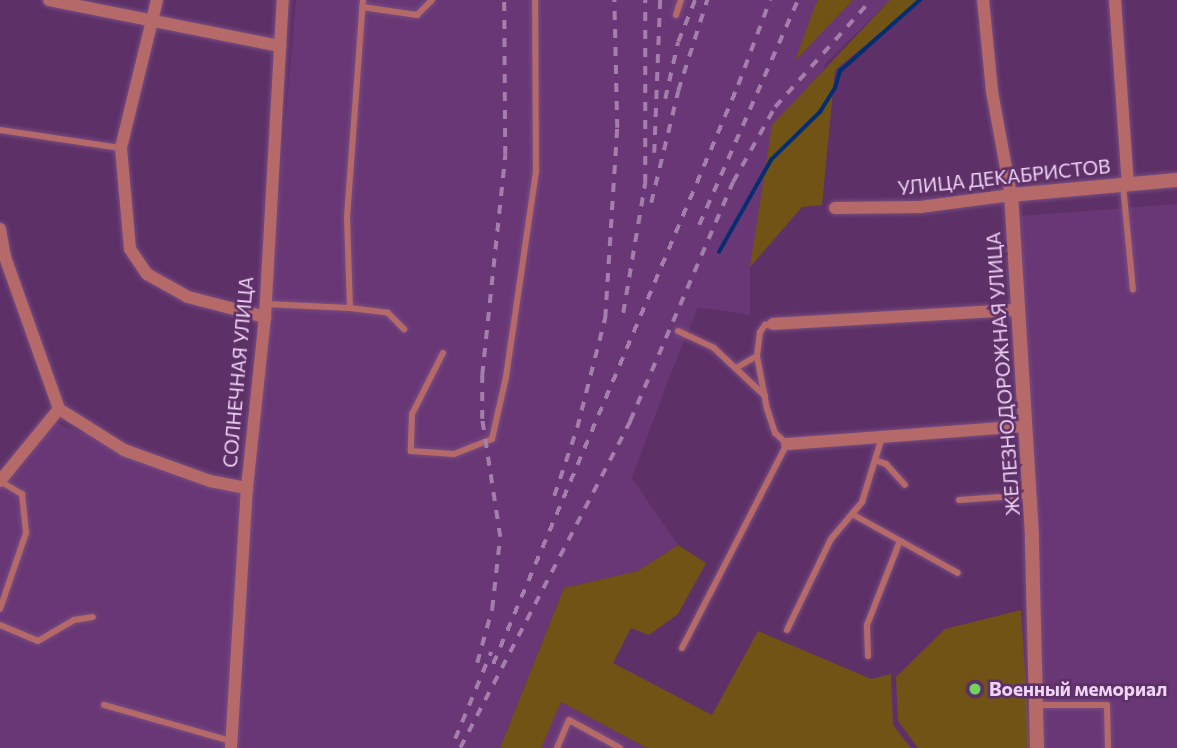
<!DOCTYPE html>
<html>
<head>
<meta charset="utf-8">
<style>
  body { margin:0 }
  #map { position:relative; width:1177px; height:748px; overflow:hidden; background:#5d3067; font-family:Commissioner,sans-serif }
  div>[style] { position:absolute }
  [style*='--x'] { left:calc(var(--x)*1px); top:calc(var(--y)*1px); width:calc(var(--w)*1px); rotate:calc(var(--a)*1deg) }
  .built>* { inset:0; background:#693775 }
  .green>* { inset:0; background:#725316 }
  .stream>* { height:3.5px; margin:-1.75px; padding:0 1.75px; transform-origin:1.75px; border-radius:1.75px; background:#032e72 }
  .roads { filter:drop-shadow(0 0 2px #774e81) drop-shadow(0 0 2px #774e81) }
  .service>* { height:6px; margin:-3px; padding:0 3px; transform-origin:3px; border-radius:3px; background:#b56969 }
  .minor>* { height:12px; margin:-6px; padding:0 6px; transform-origin:6px; border-radius:6px; background:#b56969 }
  .tertiary>* { height:14px; margin:-7px; padding:0 7px; transform-origin:7px; border-radius:7px; background:#b56969 }
  .rail>* { height:3.5px; margin-top:-1.75px; transform-origin:0; background:repeating-linear-gradient(90deg,#a47fac 0 9px,transparent 0 18px) }
  .dots>* { width:19px; height:19px; translate:-50% -50%; box-sizing:border-box; border:4px solid #5d3067; border-radius:50% }
  span { translate:-50% -50%; white-space:nowrap; text-align:center; line-height:1.15; -webkit-text-stroke:5px #5d3067; paint-order:stroke }
  .street-label { font-size:19px; color:#efd4f5 }
  .poi-label { font-size:19px; color:#efd4f5; font-weight:700 }
  .left { translate:0 -50%; text-align:left }
</style>
</head>
<body>
<div id="map">
  <div class="built">
    <div style="clip-path:polygon(296px 0,818px 0,797px 59px,853px 0,890px 0,825px 64px,750px 267px,750px 315px,698px 307px,669px 378px,632px 478px,678px 545px,638px 571px,564px 588px,500px 748px,0 748px,0 488px,53px 422px,253px 493px)"></div>
    <div style="clip-path:polygon(1177px 204px,1177px 748px,1044px 748px,1021px 216px)"></div>
    <div style="clip-path:polygon(561px 702px,647px 748px,541px 748px)"></div>
  </div>
  <div class="green">
    <div style="clip-path:polygon(818px 0,853px 0,795px 61px,815px 6px)"></div>
    <div style="clip-path:polygon(890px 0,921px 0,835px 70px,822px 205px,802px 207px,750px 267px,772px 125px)"></div>
    <div style="clip-path:polygon(678px 545px,706px 563px,678px 614px,649px 635px,631px 628px,613px 663px,712px 715px,758px 631px,871px 679px,891px 674px,893px 725px,911px 748px,647px 748px,561px 702px,541px 748px,500px 748px,564px 588px,638px 571px)"></div>
    <div style="clip-path:polygon(1021px 610px,1030px 748px,918px 748px,898px 721px,896px 677px,945px 629px)"></div>
  </div>
  <div class="stream">
    <div style="--x:719;--y:252;--w:106;--a:-60.5"></div>
    <div style="--x:771;--y:160;--w:69;--a:-44.4"></div>
    <div style="--x:820;--y:112;--w:28;--a:-58"></div>
    <div style="--x:835;--y:88;--w:18;--a:-74"></div>
    <div style="--x:840;--y:71;--w:107;--a:-41.6"></div>
  </div>
  <div class="roads">
    <div class="service">
      <div style="--x:362;--y:7;--w:56;--a:8.3"></div>
      <div style="--x:417;--y:15;--w:21;--a:-45"></div>
      <div style="--x:676;--y:15;--w:16;--a:-72"></div>
      <div style="--x:0;--y:130;--w:122;--a:8.5"></div>
      <div style="--x:1123;--y:185;--w:105;--a:84.6"></div>
      <div style="--x:266;--y:304;--w:84;--a:2.7"></div>
      <div style="--x:350;--y:308;--w:91;--a:-91.9"></div>
      <div style="--x:347;--y:217;--w:218;--a:-85.8"></div>
      <div style="--x:350;--y:308;--w:38;--a:7"></div>
      <div style="--x:388;--y:313;--w:23;--a:45"></div>
      <div style="--x:678;--y:331;--w:40;--a:25"></div>
      <div style="--x:714;--y:348;--w:70;--a:43.3"></div>
      <div style="--x:443;--y:353;--w:68;--a:116.9"></div>
      <div style="--x:412;--y:414;--w:37;--a:92"></div>
      <div style="--x:411;--y:451;--w:43;--a:4"></div>
      <div style="--x:454;--y:454;--w:41;--a:-21.5"></div>
      <div style="--x:492;--y:439;--w:64;--a:-77.3"></div>
      <div style="--x:506;--y:377;--w:207;--a:-81.7"></div>
      <div style="--x:536;--y:172;--w:172;--a:-90.3"></div>
      <div style="--x:736;--y:368;--w:24;--a:-30"></div>
      <div style="--x:757;--y:356;--w:24;--a:-83"></div>
      <div style="--x:760;--y:332;--w:9;--a:-54"></div>
      <div style="--x:765;--y:325;--w:8;--a:-7"></div>
      <div style="--x:875;--y:460;--w:12;--a:20"></div>
      <div style="--x:886;--y:464;--w:28;--a:48"></div>
      <div style="--x:0;--y:481;--w:26;--a:31"></div>
      <div style="--x:22;--y:494;--w:39;--a:84"></div>
      <div style="--x:26;--y:533;--w:80;--a:108.9"></div>
      <div style="--x:959;--y:500;--w:70;--a:-4.1"></div>
      <div style="--x:852;--y:514;--w:121;--a:29.1"></div>
      <div style="--x:0;--y:625;--w:41;--a:22.8"></div>
      <div style="--x:38;--y:641;--w:42;--a:-30.3"></div>
      <div style="--x:74;--y:620;--w:19;--a:-9"></div>
      <div style="--x:787;--y:630;--w:101;--a:-64.2"></div>
      <div style="--x:831;--y:539;--w:48;--a:-50"></div>
      <div style="--x:862;--y:502;--w:68;--a:-72.9"></div>
      <div style="--x:682;--y:648;--w:229;--a:-62.8"></div>
      <div style="--x:787;--y:444;--w:16;--a:-137"></div>
      <div style="--x:775;--y:433;--w:25;--a:-108"></div>
      <div style="--x:767;--y:409;--w:54;--a:-100.7"></div>
      <div style="--x:868;--y:656;--w:31;--a:-92"></div>
      <div style="--x:867;--y:625;--w:90;--a:-68.6"></div>
      <div style="--x:104;--y:705;--w:131;--a:15.9"></div>
      <div style="--x:1037;--y:705;--w:70;--a:0"></div>
      <div style="--x:1107;--y:705;--w:43;--a:88.7"></div>
      <div style="--x:557;--y:748;--w:30;--a:-67"></div>
      <div style="--x:569;--y:720;--w:58;--a:28.8"></div>
    </div>
    <div class="minor">
      <div style="--x:49;--y:0;--w:236;--a:11.3"></div>
      <div style="--x:157;--y:0;--w:152;--a:103.7"></div>
      <div style="--x:121;--y:148;--w:101;--a:84.9"></div>
      <div style="--x:130;--y:249;--w:30;--a:56"></div>
      <div style="--x:147;--y:274;--w:47;--a:29.3"></div>
      <div style="--x:188;--y:297;--w:80;--a:14.6"></div>
      <div style="--x:1115;--y:0;--w:184;--a:86"></div>
      <div style="--x:835;--y:208;--w:85;--a:-0.7"></div>
      <div style="--x:920;--y:207;--w:92;--a:-7.5"></div>
      <div style="--x:1011;--y:195;--w:106;--a:-100.4"></div>
      <div style="--x:992;--y:91;--w:91;--a:-95.6"></div>
      <div style="--x:0;--y:229;--w:28;--a:80"></div>
      <div style="--x:5;--y:257;--w:161;--a:70.4"></div>
      <div style="--x:773;--y:324;--w:244;--a:-3.3"></div>
      <div style="--x:59;--y:409;--w:77;--a:32.2"></div>
      <div style="--x:124;--y:450;--w:91;--a:19.8"></div>
      <div style="--x:210;--y:481;--w:38;--a:11"></div>
      <div style="--x:787;--y:444;--w:239;--a:-4.3"></div>
      <div style="--x:0;--y:481;--w:93;--a:-50.7"></div>
      <div style="--x:231;--y:748;--w:260;--a:-86.5"></div>
      <div style="--x:247;--y:488;--w:172;--a:-84"></div>
      <div style="--x:265;--y:317;--w:318;--a:-86.8"></div>
    </div>
    <div class="tertiary">
      <div style="--x:1037;--y:748;--w:212;--a:-91.4"></div>
      <div style="--x:1032;--y:536;--w:342;--a:-93.5"></div>
      <div style="--x:1011;--y:195;--w:167;--a:-5.2"></div>
    </div>
  </div>
  <div class="rail">
    <div style="--x:665;--y:99;--w:58;--a:-77.2"></div>
    <div style="--x:678;--y:42;--w:45;--a:-68"></div>
    <div style="--x:654;--y:153;--w:153;--a:-87.8"></div>
    <div style="--x:651;--y:203;--w:115;--a:-76.4"></div>
    <div style="--x:678;--y:91;--w:96;--a:-72.3"></div>
    <div style="--x:699;--y:225;--w:246;--a:-66.3"></div>
    <div style="--x:623;--y:313;--w:132;--a:-80.4"></div>
    <div style="--x:645;--y:183;--w:183;--a:-90"></div>
    <div style="--x:554;--y:496;--w:72;--a:-71.3"></div>
    <div style="--x:577;--y:428;--w:114;--a:-75.7"></div>
    <div style="--x:605;--y:318;--w:190;--a:-86.4"></div>
    <div style="--x:617;--y:128;--w:128;--a:-91.3"></div>
    <div style="--x:477;--y:663;--w:56;--a:-74.5"></div>
    <div style="--x:492;--y:609;--w:72;--a:-83.7"></div>
    <div style="--x:500;--y:537;--w:119;--a:-98.7"></div>
    <div style="--x:482;--y:419;--w:44;--a:-90"></div>
    <div style="--x:482;--y:375;--w:221;--a:-84"></div>
    <div style="--x:505;--y:155;--w:155;--a:-90.4"></div>
    <div style="--x:493;--y:664;--w:629;--a:-67.06"></div>
    <div style="--x:738;--y:85;--w:91;--a:-69.4"></div>
    <div style="--x:455;--y:739;--w:94;--a:-67.5"></div>
    <div style="--x:460;--y:748;--w:369;--a:-62.5"></div>
    <div style="--x:630;--y:421;--w:260;--a:-66.7"></div>
    <div style="--x:733;--y:182;--w:86;--a:-60.8"></div>
    <div style="--x:775;--y:107;--w:144;--a:-48.1"></div>
  </div>
  <div class="dots">
    <div style="left:975px;top:689px;background:#72d25d"></div>
  </div>
  <div class="street-label">
    <span style="left:1004px;top:177px;rotate:-6deg">УЛИЦА ДЕКАБРИСТОВ</span>
    <span style="left:238px;top:372px;rotate:-85deg">СОЛНЕЧНАЯ УЛИЦА</span>
    <span style="left:1003px;top:374px;rotate:-94deg">ЖЕЛЕЗНОДОРОЖНАЯ УЛИЦА</span>
  </div>
  <div class="poi-label">
    <span class="left" style="left:989px;top:689px">Военный мемориал</span>
  </div>
</div>
</body>
</html>
